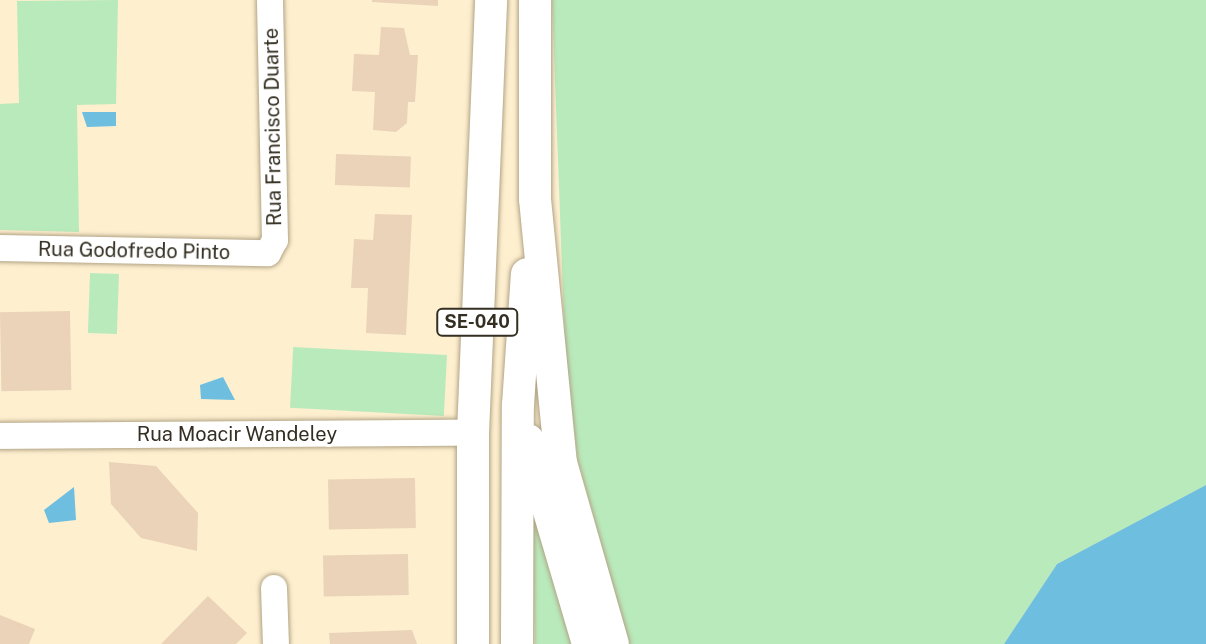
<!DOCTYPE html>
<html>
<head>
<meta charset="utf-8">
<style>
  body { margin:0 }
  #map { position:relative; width:1206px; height:644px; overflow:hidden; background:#feefcf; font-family:"Public Sans",sans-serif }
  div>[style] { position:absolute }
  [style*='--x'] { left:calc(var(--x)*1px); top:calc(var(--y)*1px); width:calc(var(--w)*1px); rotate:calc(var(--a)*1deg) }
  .green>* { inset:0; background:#b9eabc; transform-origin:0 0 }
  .water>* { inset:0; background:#6dbedf }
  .building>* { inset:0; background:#ead3b8; transform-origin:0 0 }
  .roads { filter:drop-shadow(0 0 2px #b1a485) drop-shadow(0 0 2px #b1a485) }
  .minor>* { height:26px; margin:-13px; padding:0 13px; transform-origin:13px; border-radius:13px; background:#fff }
  .major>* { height:32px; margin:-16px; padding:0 16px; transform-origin:16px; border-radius:16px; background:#fff }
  span { translate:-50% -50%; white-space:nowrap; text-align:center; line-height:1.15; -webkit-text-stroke:6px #fff; paint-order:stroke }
  .shield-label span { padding:2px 6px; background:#fff; border:2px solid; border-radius:6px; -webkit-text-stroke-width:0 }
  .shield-label { font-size:18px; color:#342f22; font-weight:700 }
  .street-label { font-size:20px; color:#342f22 }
</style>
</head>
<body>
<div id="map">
  <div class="green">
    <div style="clip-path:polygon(118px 0,116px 104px,77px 105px,79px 232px,0 230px,0 104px,19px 103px,17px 1px)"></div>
    <div style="clip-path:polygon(552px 0,1206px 0,1206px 485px,1057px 564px,1004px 644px,629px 644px,578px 461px,566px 375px)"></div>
    <div style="left:90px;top:273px;width:29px;height:60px;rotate:2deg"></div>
    <div style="left:447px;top:355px;width:61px;height:154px;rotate:93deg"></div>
    <div style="clip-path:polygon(532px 505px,577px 644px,535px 644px)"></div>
  </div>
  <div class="water">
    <div style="clip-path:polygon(82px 112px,116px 112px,116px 126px,87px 127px)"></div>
    <div style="clip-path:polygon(223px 377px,235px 400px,201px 399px,200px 385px)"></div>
    <div style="clip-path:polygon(1206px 485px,1206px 644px,1004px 644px,1057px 564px)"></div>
    <div style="clip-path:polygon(74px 487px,76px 520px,49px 523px,44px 510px)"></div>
  </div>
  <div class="building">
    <div style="clip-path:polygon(372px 0,438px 0,438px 6px,372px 2px)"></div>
    <div style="clip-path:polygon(381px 27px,404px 28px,410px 55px,418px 55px,415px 102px,408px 102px,407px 123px,396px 132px,373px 130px,375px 92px,352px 91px,354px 54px,379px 55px)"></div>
    <div style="left:336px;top:154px;width:75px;height:31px;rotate:2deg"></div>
    <div style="clip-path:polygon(375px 214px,412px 215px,406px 335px,366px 333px,368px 288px,351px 288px,354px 239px,373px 240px)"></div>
    <div style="left:70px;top:311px;width:79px;height:70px;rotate:89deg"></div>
    <div style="clip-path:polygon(109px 462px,156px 466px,198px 513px,197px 551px,141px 538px,111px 504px)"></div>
    <div style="left:415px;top:478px;width:50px;height:87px;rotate:89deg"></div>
    <div style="left:408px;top:554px;width:41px;height:85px;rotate:89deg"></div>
    <div style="clip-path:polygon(208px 596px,247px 633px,236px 644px,161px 644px)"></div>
    <div style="clip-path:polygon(0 615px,35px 629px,29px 644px,0 644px)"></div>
    <div style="clip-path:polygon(412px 630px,417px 644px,330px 644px,329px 633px)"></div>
  </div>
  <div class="roads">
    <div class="minor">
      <div style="--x:0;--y:248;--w:268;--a:1.1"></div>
      <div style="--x:268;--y:253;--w:15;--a:-62"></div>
      <div style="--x:275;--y:240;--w:240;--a:-91.2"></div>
      <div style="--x:0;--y:436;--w:473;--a:-0.4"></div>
      <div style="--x:274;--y:588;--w:56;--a:88"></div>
    </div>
    <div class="major">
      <div style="--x:535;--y:0;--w:199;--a:90"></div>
      <div style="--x:535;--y:199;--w:265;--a:84.4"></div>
      <div style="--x:561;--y:463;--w:188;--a:74"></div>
      <div style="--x:528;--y:440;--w:213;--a:73.6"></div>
      <div style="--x:473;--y:644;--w:211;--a:-90"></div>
      <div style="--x:473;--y:433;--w:433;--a:-87.6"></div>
      <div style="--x:517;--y:644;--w:239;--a:-89.8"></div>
      <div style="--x:518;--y:405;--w:131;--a:-86.1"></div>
    </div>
  </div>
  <div class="shield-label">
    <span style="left:477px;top:322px">SE-040</span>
  </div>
  <div class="street-label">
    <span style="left:273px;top:127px;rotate:-91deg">Rua Francisco Duarte</span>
    <span style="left:134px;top:251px;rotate:1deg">Rua Godofredo Pinto</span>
    <span style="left:237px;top:434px">Rua Moacir Wandeley</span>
  </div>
</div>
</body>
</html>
